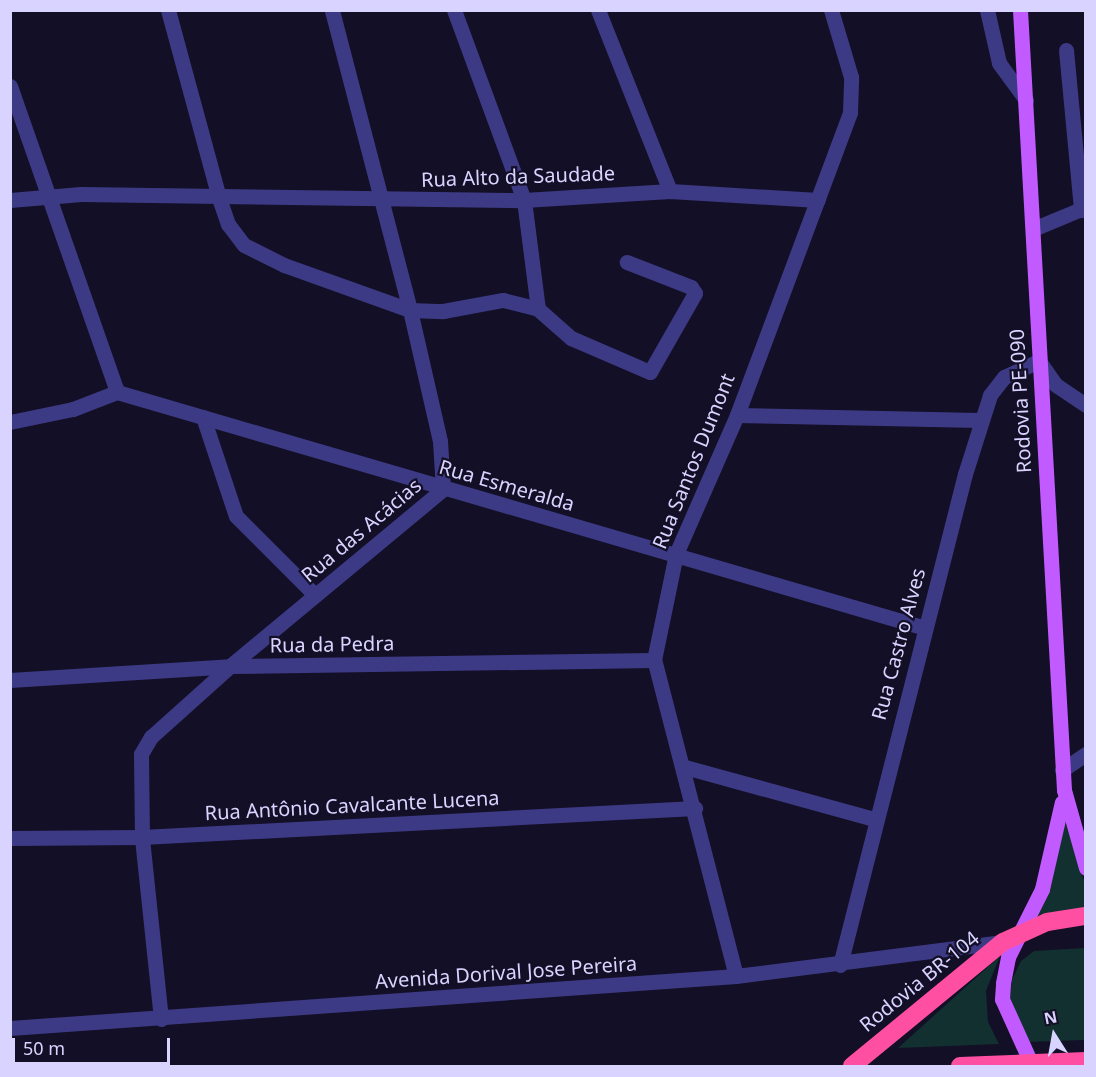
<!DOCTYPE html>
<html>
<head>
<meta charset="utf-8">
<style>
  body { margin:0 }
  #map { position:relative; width:1096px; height:1077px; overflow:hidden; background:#130f26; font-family:"Noto Sans",sans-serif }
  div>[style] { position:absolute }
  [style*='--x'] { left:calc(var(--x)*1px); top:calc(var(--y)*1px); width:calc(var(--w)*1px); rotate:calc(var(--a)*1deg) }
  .green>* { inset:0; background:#12302f }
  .minor>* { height:15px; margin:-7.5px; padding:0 7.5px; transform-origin:7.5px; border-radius:7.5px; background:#3d3a85 }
  .major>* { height:15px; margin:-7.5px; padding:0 7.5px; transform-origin:7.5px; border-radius:7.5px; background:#c25bff }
  .highway>* { height:18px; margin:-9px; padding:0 9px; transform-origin:9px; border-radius:9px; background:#ff4fa3 }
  span { translate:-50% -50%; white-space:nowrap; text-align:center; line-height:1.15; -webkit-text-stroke:4.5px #130f26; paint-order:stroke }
  .street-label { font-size:20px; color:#d9d4ff }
  .frame { position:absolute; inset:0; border:12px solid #d9d4ff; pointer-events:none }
  .north { position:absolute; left:1024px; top:1005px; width:60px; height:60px; -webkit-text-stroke:4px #130f26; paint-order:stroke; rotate:349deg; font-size:16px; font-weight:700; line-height:24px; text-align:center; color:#d9d4ff }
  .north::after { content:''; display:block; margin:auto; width:21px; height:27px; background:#d9d4ff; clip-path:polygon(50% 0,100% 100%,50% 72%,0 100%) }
  .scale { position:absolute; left:12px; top:1038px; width:158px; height:27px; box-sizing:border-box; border:3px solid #d9d4ff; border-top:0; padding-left:8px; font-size:18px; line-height:21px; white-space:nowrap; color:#d9d4ff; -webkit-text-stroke:4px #130f26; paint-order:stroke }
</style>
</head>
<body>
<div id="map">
  <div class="green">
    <div style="clip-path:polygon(1065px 821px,1085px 884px,1085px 911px,1034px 920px,1051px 886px)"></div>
    <div style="clip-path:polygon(1085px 948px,1085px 1040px,1026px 1042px,1009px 1006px,1012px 980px,1021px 961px,1034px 951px)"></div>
    <div style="clip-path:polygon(1000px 956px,986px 991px,988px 1022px,999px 1044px,898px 1048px)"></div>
  </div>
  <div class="minor">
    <div style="--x:168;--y:10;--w:195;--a:74.8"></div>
    <div style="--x:219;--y:198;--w:28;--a:71"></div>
    <div style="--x:228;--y:224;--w:26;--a:53"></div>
    <div style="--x:244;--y:245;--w:45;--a:26.6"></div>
    <div style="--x:284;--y:265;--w:134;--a:19.7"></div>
    <div style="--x:410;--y:310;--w:33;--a:2"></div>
    <div style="--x:443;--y:311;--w:61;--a:-10.4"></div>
    <div style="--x:503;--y:300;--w:36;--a:14"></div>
    <div style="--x:538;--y:309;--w:44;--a:41.3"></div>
    <div style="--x:571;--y:338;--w:86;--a:23.3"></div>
    <div style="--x:650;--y:372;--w:91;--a:-60.3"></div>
    <div style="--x:695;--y:293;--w:7;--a:-124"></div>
    <div style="--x:691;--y:287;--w:69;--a:-158.7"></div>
    <div style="--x:454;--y:10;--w:202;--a:69.8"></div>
    <div style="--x:524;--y:200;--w:110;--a:82.7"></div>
    <div style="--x:598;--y:10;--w:195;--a:68.3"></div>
    <div style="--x:987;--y:10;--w:54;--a:77.2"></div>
    <div style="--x:999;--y:63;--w:46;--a:53.9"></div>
    <div style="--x:1066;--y:50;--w:161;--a:84.6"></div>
    <div style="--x:10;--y:86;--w:324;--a:70.7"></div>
    <div style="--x:10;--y:200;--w:71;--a:-4.8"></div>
    <div style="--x:81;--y:194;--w:443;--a:0.8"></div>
    <div style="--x:524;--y:200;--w:146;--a:-3.5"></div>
    <div style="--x:670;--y:191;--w:148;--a:3.5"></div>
    <div style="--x:1033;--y:229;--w:57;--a:-22.5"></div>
    <div style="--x:737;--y:415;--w:242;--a:1.2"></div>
    <div style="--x:203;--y:417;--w:104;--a:71.6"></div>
    <div style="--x:236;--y:516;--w:112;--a:45"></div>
    <div style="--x:10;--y:422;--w:64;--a:-11.7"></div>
    <div style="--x:73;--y:409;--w:47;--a:-21.1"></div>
    <div style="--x:117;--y:392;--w:842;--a:16.28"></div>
    <div style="--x:10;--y:680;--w:220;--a:-3.6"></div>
    <div style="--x:230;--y:666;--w:424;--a:-0.8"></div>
    <div style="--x:685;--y:767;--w:196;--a:15.4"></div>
    <div style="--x:1062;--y:770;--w:29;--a:-34"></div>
    <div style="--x:10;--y:838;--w:132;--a:-0.4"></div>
    <div style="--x:142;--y:837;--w:554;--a:-3"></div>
    <div style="--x:840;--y:965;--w:507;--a:-75.72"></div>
    <div style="--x:965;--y:474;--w:83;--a:-72.4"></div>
    <div style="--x:990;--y:395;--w:23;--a:-52"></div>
    <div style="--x:1004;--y:377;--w:38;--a:-25"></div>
    <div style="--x:1039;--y:361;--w:29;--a:55"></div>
    <div style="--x:1056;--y:385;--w:36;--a:34"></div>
    <div style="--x:736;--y:976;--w:326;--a:-104.5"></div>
    <div style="--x:654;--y:660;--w:108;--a:-78.3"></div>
    <div style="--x:676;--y:554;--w:152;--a:-66.3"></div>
    <div style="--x:737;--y:415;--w:323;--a:-69.5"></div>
    <div style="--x:850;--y:112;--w:35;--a:-88"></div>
    <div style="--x:851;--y:77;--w:70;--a:-106.6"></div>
    <div style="--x:161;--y:1019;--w:183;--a:-96"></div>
    <div style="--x:142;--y:837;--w:83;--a:-90.7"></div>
    <div style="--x:141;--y:754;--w:20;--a:-60"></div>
    <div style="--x:151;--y:737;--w:106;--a:-41.9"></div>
    <div style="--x:230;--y:666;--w:277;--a:-39.7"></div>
    <div style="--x:443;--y:489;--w:48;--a:-93.6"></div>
    <div style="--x:440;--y:441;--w:134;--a:-102.9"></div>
    <div style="--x:410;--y:310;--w:310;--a:-104.6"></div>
    <div style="--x:10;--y:1028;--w:728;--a:-4.1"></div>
    <div style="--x:736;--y:976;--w:269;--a:-7.3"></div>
  </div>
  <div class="major">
    <div style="--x:1020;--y:10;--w:781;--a:86.77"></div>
    <div style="--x:1064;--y:790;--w:81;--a:74.2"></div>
    <div style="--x:1031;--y:1063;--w:70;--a:-114.4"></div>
    <div style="--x:1002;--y:999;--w:16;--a:-86"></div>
    <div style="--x:1003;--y:983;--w:26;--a:-79"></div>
    <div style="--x:1008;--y:957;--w:76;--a:-63.4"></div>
    <div style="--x:1042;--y:889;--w:89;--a:-77.1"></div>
  </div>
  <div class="highway">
    <div style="--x:852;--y:1066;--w:195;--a:-39.4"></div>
    <div style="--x:1003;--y:942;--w:48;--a:-24.4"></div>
    <div style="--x:1047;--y:922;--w:39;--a:-9"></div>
    <div style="--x:960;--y:1066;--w:126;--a:-2.3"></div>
  </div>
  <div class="street-label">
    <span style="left:518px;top:176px;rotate:-2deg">Rua Alto da Saudade</span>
    <span style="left:1020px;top:401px;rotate:-93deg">Rodovia PE-090</span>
    <span style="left:693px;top:461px;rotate:-68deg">Rua Santos Dumont</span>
    <span style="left:507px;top:485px;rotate:16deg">Rua Esmeralda</span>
    <span style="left:361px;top:530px;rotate:-40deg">Rua das Acácias</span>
    <span style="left:332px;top:644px;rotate:-1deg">Rua da Pedra</span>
    <span style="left:898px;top:644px;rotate:-75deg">Rua Castro Alves</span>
    <span style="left:352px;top:805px;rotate:-3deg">Rua Antônio Cavalcante Lucena</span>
    <span style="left:506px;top:972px;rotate:-4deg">Avenida Dorival Jose Pereira</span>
    <span style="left:919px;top:981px;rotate:-39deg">Rodovia BR-104</span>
  </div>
  <div class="frame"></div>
  <div class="north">N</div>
  <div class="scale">50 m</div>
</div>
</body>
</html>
